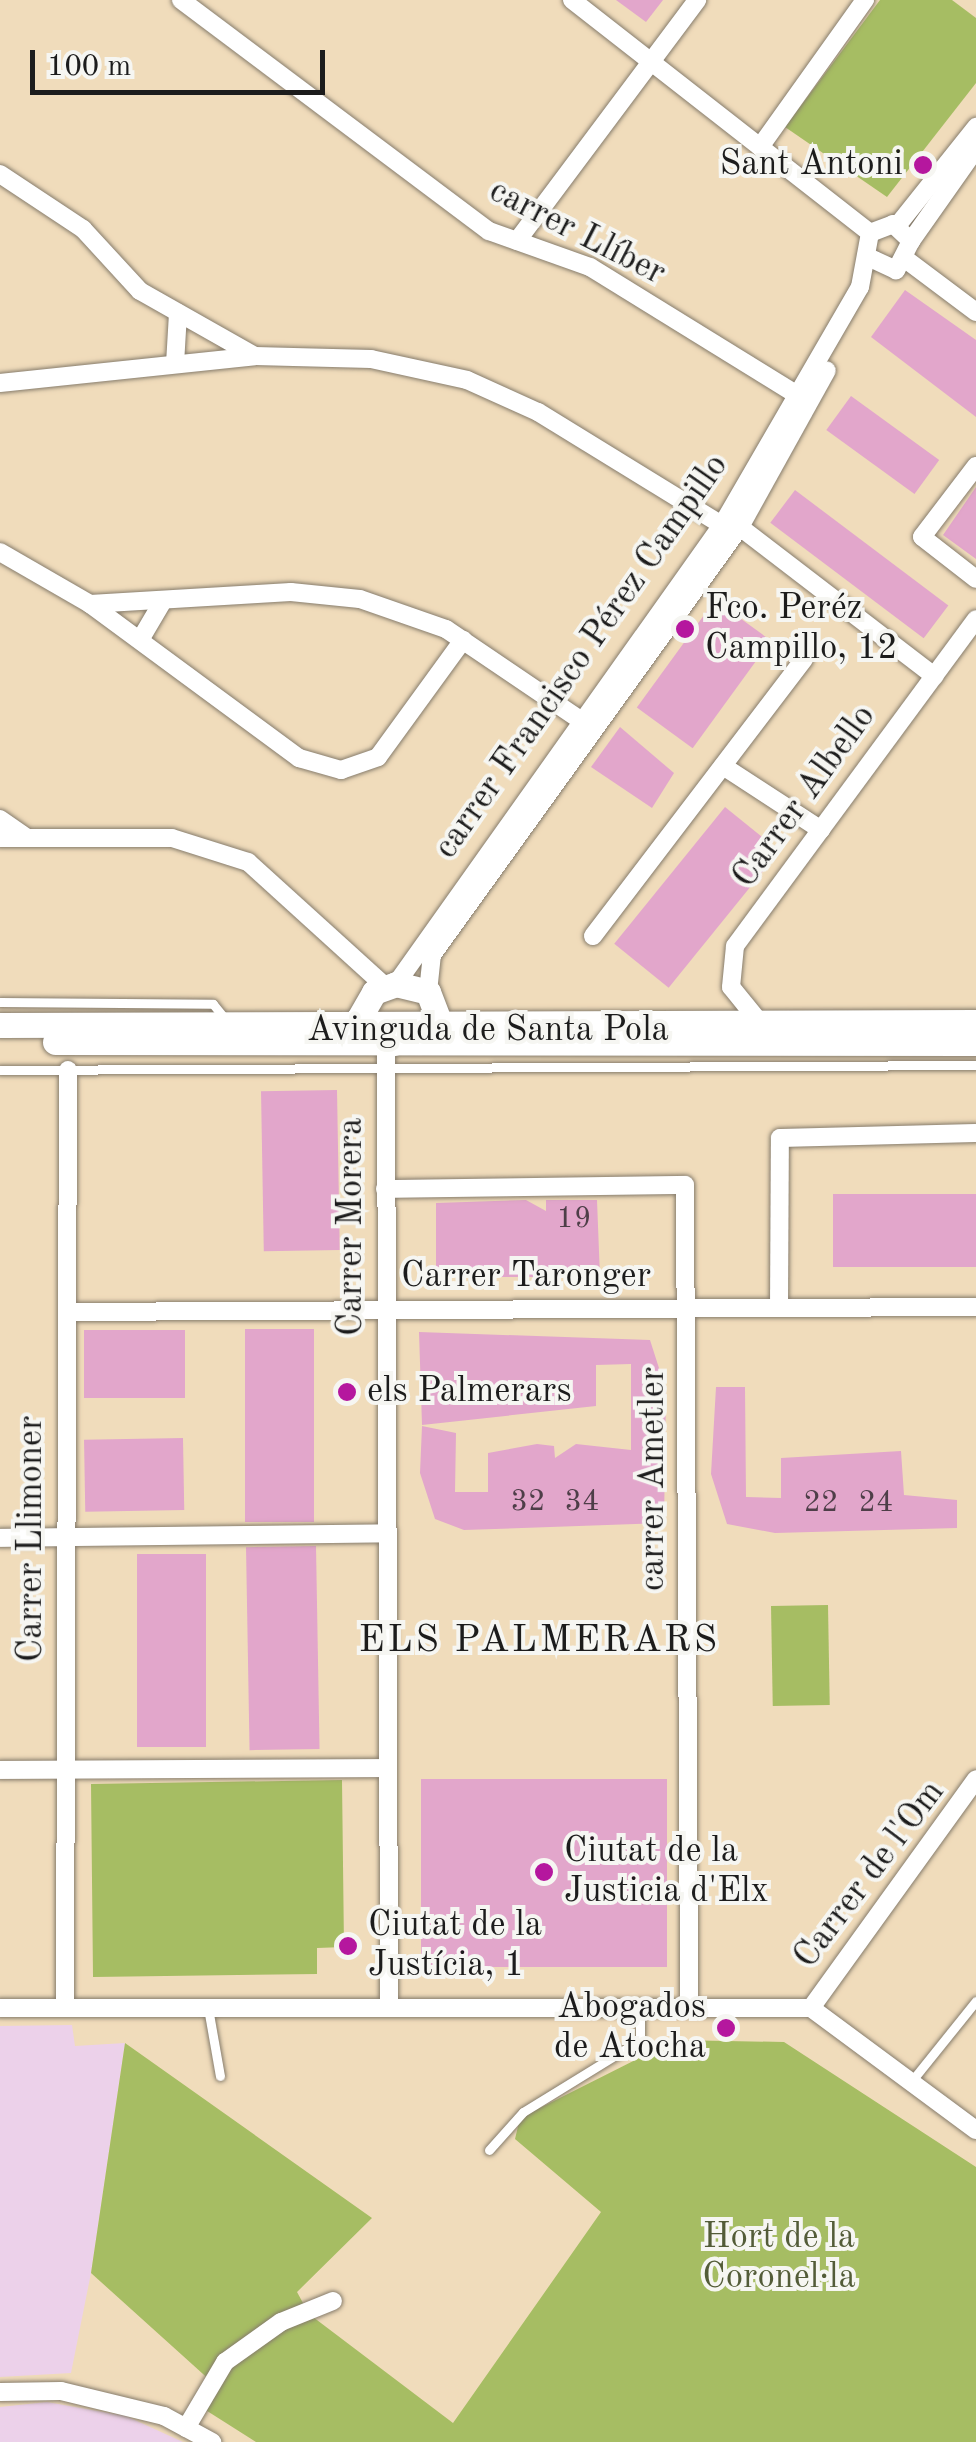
<!DOCTYPE html>
<html>
<head>
<meta charset="utf-8">
<style>
  body { margin:0 }
  #map { position:relative; width:976px; height:2442px; overflow:hidden; background:#f0dcbb; font-family:"Old Standard TT",serif }
  div>[style] { position:absolute }
  [style*='--x'] { left:calc(var(--x)*1px); top:calc(var(--y)*1px); width:calc(var(--w)*1px); rotate:calc(var(--a)*1deg) }
  .built>* { inset:0; background:#ecd1ea }
  .green>* { inset:0; background:#a6bd63; transform-origin:0 0 }
  .building>* { inset:0; background:#e2a6cb; transform-origin:0 0 }
  .roads { filter:drop-shadow(0 0 2px #867c6c) drop-shadow(0 0 2px #867c6c) }
  .lane>* { height:9px; margin:-4.5px; padding:0 4.5px; transform-origin:4.5px; border-radius:4.5px; background:#fff }
  .street>* { height:18px; margin:-9px; padding:0 9px; transform-origin:9px; border-radius:9px; background:#fff }
  .secondary>* { height:25px; margin:-12.5px; padding:0 12.5px; transform-origin:12.5px; border-radius:12.5px; background:#fff }
  .dots>* { width:28px; height:28px; translate:-50% -50%; box-sizing:border-box; border:5px solid #f6f6f2; border-radius:50% }
  span { translate:-50% -50%; white-space:nowrap; text-align:center; line-height:1.15; -webkit-text-stroke:8px #f6f6f2; paint-order:stroke }
  .number-label { font-size:30px; color:#4e3e48 }
  .number-label span { -webkit-text-stroke-width:0 }
  .poi-label { font-size:35px; color:#1c1c1c }
  .right { translate:-100% -50%; text-align:right }
  .left { translate:0 -50%; text-align:left }
  .street-label { font-size:35px; color:#1c1c1c }
  .park-label { font-size:35px; color:#535c38 }
  .neighbourhood-label { font-size:38px; color:#1c1c1c; letter-spacing:2.5px }
  .scale { position:absolute; left:30px; top:50px; width:295px; height:45px; box-sizing:border-box; border:5px solid #1c1c1c; border-top:0; padding-left:12px; font-size:30px; line-height:35px; white-space:nowrap; color:#1c1c1c; -webkit-text-stroke:8px #f6f6f2; paint-order:stroke }
</style>
</head>
<body>
<div id="map">
  <div class="built">
    <div style="clip-path:polygon(72px 2025px,75px 2046px,125px 2043px,91px 2273px,71px 2373px,0 2377px,0 2026px)"></div>
    <div style="clip-path:polygon(47px 2402px,126px 2416px,183px 2442px,0 2442px,0 2407px)"></div>
  </div>
  <div class="green">
    <div style="clip-path:polygon(880px 0,952px 0,976px 18px,976px 83px,887px 197px,785px 127px)"></div>
    <div style="left:828px;top:1605px;width:100px;height:57px;rotate:89deg"></div>
    <div style="clip-path:polygon(342px 1780px,344px 1947px,317px 1948px,317px 1974px,93px 1977px,91px 1784px)"></div>
    <div style="clip-path:polygon(675px 2040px,784px 2042px,976px 2167px,976px 2442px,256px 2442px,204px 2409px,213px 2383px,91px 2273px,125px 2043px,372px 2218px,297px 2292px,309px 2314px,453px 2423px,601px 2212px,515px 2139px,520px 2118px)"></div>
  </div>
  <div class="building">
    <div style="clip-path:polygon(616px 0,663px 0,646px 22px)"></div>
    <div style="clip-path:polygon(905px 290px,976px 340px,976px 417px,871px 337px)"></div>
    <div style="left:851px;top:396px;width:109px;height:42px;rotate:36deg"></div>
    <div style="clip-path:polygon(976px 487px,976px 559px,943px 535px)"></div>
    <div style="left:795px;top:490px;width:192px;height:41px;rotate:37deg"></div>
    <div style="left:715px;top:600px;width:69px;height:133px;rotate:36deg"></div>
    <div style="clip-path:polygon(620px 727px,674px 773px,652px 808px,591px 767px)"></div>
    <div style="left:725px;top:807px;width:70px;height:176px;rotate:39deg"></div>
    <div style="left:337px;top:1090px;width:160px;height:76px;rotate:89deg"></div>
    <div style="left:833px;top:1194px;width:143px;height:73px"></div>
    <div style="clip-path:polygon(526px 1200px,546px 1211px,546px 1200px,597px 1200px,600px 1277px,436px 1277px,436px 1203px)"></div>
    <div style="left:245px;top:1329px;width:69px;height:193px"></div>
    <div style="left:84px;top:1330px;width:101px;height:68px"></div>
    <div style="clip-path:polygon(419px 1332px,650px 1340px,666px 1390px,664px 1523px,464px 1530px,435px 1519px,420px 1473px,422px 1426px,456px 1433px,455px 1492px,488px 1492px,488px 1453px,537px 1444px,554px 1446px,555px 1458px,576px 1444px,631px 1450px,631px 1364px,596px 1365px,596px 1406px,422px 1425px)"></div>
    <div style="clip-path:polygon(716px 1387px,745px 1387px,746px 1497px,781px 1498px,781px 1458px,901px 1451px,904px 1495px,957px 1500px,957px 1528px,775px 1533px,727px 1524px,711px 1474px)"></div>
    <div style="left:183px;top:1438px;width:72px;height:99px;rotate:89deg"></div>
    <div style="left:316px;top:1546px;width:203px;height:70px;rotate:89deg"></div>
    <div style="left:206px;top:1554px;width:193px;height:69px;rotate:90deg"></div>
    <div style="left:421px;top:1779px;width:246px;height:188px"></div>
  </div>
  <div class="roads">
    <div class="lane">
      <div style="--x:0;--y:1002;--w:213;--a:0.5"></div>
      <div style="--x:213;--y:1004;--w:21;--a:51"></div>
      <div style="--x:0;--y:1070;--w:976;--a:-0.29"></div>
      <div style="--x:208;--y:2008;--w:69;--a:80"></div>
      <div style="--x:910;--y:2083;--w:105;--a:-51.2"></div>
      <div style="--x:489;--y:2150;--w:51;--a:-48.2"></div>
      <div style="--x:523;--y:2112;--w:137;--a:-31.6"></div>
      <div style="--x:640;--y:2040;--w:32;--a:-90"></div>
    </div>
    <div class="street">
      <div style="--x:181;--y:0;--w:385;--a:36.9"></div>
      <div style="--x:489;--y:231;--w:107;--a:19.6"></div>
      <div style="--x:590;--y:267;--w:257;--a:31.7"></div>
      <div style="--x:572;--y:0;--w:378;--a:38"></div>
      <div style="--x:760;--y:147;--w:181;--a:-54.5"></div>
      <div style="--x:0;--y:174;--w:100;--a:33.5"></div>
      <div style="--x:83;--y:229;--w:84;--a:47.4"></div>
      <div style="--x:140;--y:291;--w:132;--a:29.5"></div>
      <div style="--x:255;--y:356;--w:116;--a:1.5"></div>
      <div style="--x:371;--y:359;--w:98;--a:12.3"></div>
      <div style="--x:467;--y:380;--w:78;--a:24.3"></div>
      <div style="--x:538;--y:412;--w:216;--a:31.6"></div>
      <div style="--x:722;--y:525;--w:18;--a:6"></div>
      <div style="--x:740;--y:527;--w:245;--a:37.5"></div>
      <div style="--x:897;--y:226;--w:127;--a:-51.4"></div>
      <div style="--x:517;--y:241;--w:301;--a:-53.2"></div>
      <div style="--x:911;--y:241;--w:113;--a:-54.8"></div>
      <div style="--x:908;--y:261;--w:85;--a:36.9"></div>
      <div style="--x:175;--y:364;--w:51;--a:-86.6"></div>
      <div style="--x:0;--y:383;--w:256;--a:-6"></div>
      <div style="--x:976;--y:466;--w:89;--a:127.3"></div>
      <div style="--x:922;--y:537;--w:68;--a:37.9"></div>
      <div style="--x:0;--y:552;--w:104;--a:30"></div>
      <div style="--x:90;--y:604;--w:260;--a:36.4"></div>
      <div style="--x:299;--y:758;--w:44;--a:15.9"></div>
      <div style="--x:341;--y:770;--w:39;--a:-19"></div>
      <div style="--x:378;--y:757;--w:145;--a:-54"></div>
      <div style="--x:90;--y:604;--w:201;--a:-3.4"></div>
      <div style="--x:291;--y:592;--w:69;--a:5.8"></div>
      <div style="--x:360;--y:599;--w:91;--a:19.2"></div>
      <div style="--x:446;--y:629;--w:173;--a:34.1"></div>
      <div style="--x:140;--y:640;--w:45;--a:-59.5"></div>
      <div style="--x:723;--y:766;--w:117;--a:33.1"></div>
      <div style="--x:0;--y:819;--w:33;--a:35"></div>
      <div style="--x:0;--y:838;--w:172;--a:0"></div>
      <div style="--x:172;--y:838;--w:80;--a:17.5"></div>
      <div style="--x:248;--y:862;--w:186;--a:42.2"></div>
      <div style="--x:593;--y:936;--w:348;--a:-52.7"></div>
      <div style="--x:396;--y:984;--w:563;--a:-54.62"></div>
      <div style="--x:722;--y:525;--w:275;--a:-59.9"></div>
      <div style="--x:860;--y:287;--w:55;--a:-79.5"></div>
      <div style="--x:870;--y:233;--w:25;--a:-21"></div>
      <div style="--x:893;--y:224;--w:25;--a:43"></div>
      <div style="--x:911;--y:241;--w:33;--a:117"></div>
      <div style="--x:896;--y:270;--w:33;--a:-155"></div>
      <div style="--x:428;--y:992;--w:37;--a:-84"></div>
      <div style="--x:432;--y:955;--w:527;--a:-54.26"></div>
      <div style="--x:740;--y:527;--w:179;--a:-61"></div>
      <div style="--x:757;--y:1019;--w:41;--a:-129.1"></div>
      <div style="--x:731;--y:987;--w:41;--a:-84.4"></div>
      <div style="--x:735;--y:946;--w:406;--a:-53.6"></div>
      <div style="--x:386;--y:1045;--w:963;--a:89.82"></div>
      <div style="--x:385;--y:1189;--w:300;--a:-0.8"></div>
      <div style="--x:685;--y:1185;--w:823;--a:89.72"></div>
      <div style="--x:779;--y:1308;--w:170;--a:-89.7"></div>
      <div style="--x:780;--y:1138;--w:196;--a:-1.5"></div>
      <div style="--x:67;--y:1312;--w:909;--a:-0.32"></div>
      <div style="--x:0;--y:1538;--w:386;--a:-0.7"></div>
      <div style="--x:0;--y:1770;--w:387;--a:-0.3"></div>
      <div style="--x:0;--y:2008;--w:811;--a:0"></div>
      <div style="--x:811;--y:2008;--w:205;--a:36.5"></div>
      <div style="--x:65;--y:2008;--w:938;--a:-89.82"></div>
      <div style="--x:811;--y:2008;--w:282;--a:-54.2"></div>
      <div style="--x:0;--y:2392;--w:61;--a:-0.9"></div>
      <div style="--x:61;--y:2391;--w:106;--a:13.6"></div>
      <div style="--x:164;--y:2416;--w:55;--a:28.4"></div>
      <div style="--x:186;--y:2428;--w:77;--a:-59.4"></div>
      <div style="--x:225;--y:2362;--w:69;--a:-35.5"></div>
      <div style="--x:281;--y:2322;--w:56;--a:-22"></div>
    </div>
    <div class="secondary">
      <div style="--x:396;--y:984;--w:33;--a:14"></div>
      <div style="--x:428;--y:992;--w:30;--a:69"></div>
      <div style="--x:439;--y:1020;--w:19;--a:133"></div>
      <div style="--x:426;--y:1034;--w:41;--a:164.6"></div>
      <div style="--x:386;--y:1045;--w:38;--a:-138"></div>
      <div style="--x:358;--y:1020;--w:32;--a:-60"></div>
      <div style="--x:374;--y:992;--w:23;--a:-20"></div>
      <div style="--x:0;--y:1025;--w:976;--a:-0.18"></div>
      <div style="--x:55;--y:1042;--w:921;--a:0.06"></div>
    </div>
  </div>
  <div class="dots">
    <div style="left:923px;top:165px;background:#b5179e"></div>
    <div style="left:685px;top:629px;background:#b5179e"></div>
    <div style="left:347px;top:1392px;background:#b5179e"></div>
    <div style="left:544px;top:1872px;background:#b5179e"></div>
    <div style="left:348px;top:1946px;background:#b5179e"></div>
    <div style="left:726px;top:2028px;background:#b5179e"></div>
  </div>
  <div class="number-label">
    <span style="left:574px;top:1219px">19</span>
    <span style="left:528px;top:1502px">32</span>
    <span style="left:582px;top:1502px">34</span>
    <span style="left:821px;top:1503px">22</span>
    <span style="left:876px;top:1503px">24</span>
  </div>
  <div class="poi-label">
    <span class="right" style="left:903px;top:165px">Sant Antoni</span>
    <span class="left" style="left:705px;top:629px">Fco. Peréz<br>Campillo, 12</span>
    <span class="left" style="left:367px;top:1392px">els Palmerars</span>
    <span class="left" style="left:564px;top:1872px">Ciutat de la<br>Justicia d'Elx</span>
    <span class="left" style="left:368px;top:1946px">Ciutat de la<br>Justícia, 1</span>
    <span class="right" style="left:706px;top:2028px">Abogados<br>de Atocha</span>
  </div>
  <div class="street-label">
    <span style="left:577px;top:233px;rotate:27deg">carrer Llíber</span>
    <span style="left:582px;top:657px;rotate:-55deg">carrer Francisco Pérez Campillo</span>
    <span style="left:805px;top:797px;rotate:-54deg">Carrer Albello</span>
    <span style="left:488px;top:1031px">Avinguda de Santa Pola</span>
    <span style="left:352px;top:1227px;rotate:-90deg">Carrer Morera</span>
    <span style="left:526px;top:1277px">Carrer Taronger</span>
    <span style="left:654px;top:1479px;rotate:-90deg">carrer Ametler</span>
    <span style="left:32px;top:1539px;rotate:-90deg">Carrer Llimoner</span>
    <span style="left:870px;top:1875px;rotate:-53deg">Carrer de l'Om</span>
  </div>
  <div class="park-label">
    <span style="left:779px;top:2258px">Hort de la<br>Coronel·la</span>
  </div>
  <div class="neighbourhood-label">
    <span style="left:539px;top:1642px">ELS PALMERARS</span>
  </div>
  <div class="scale">100 m</div>
</div>
</body>
</html>
